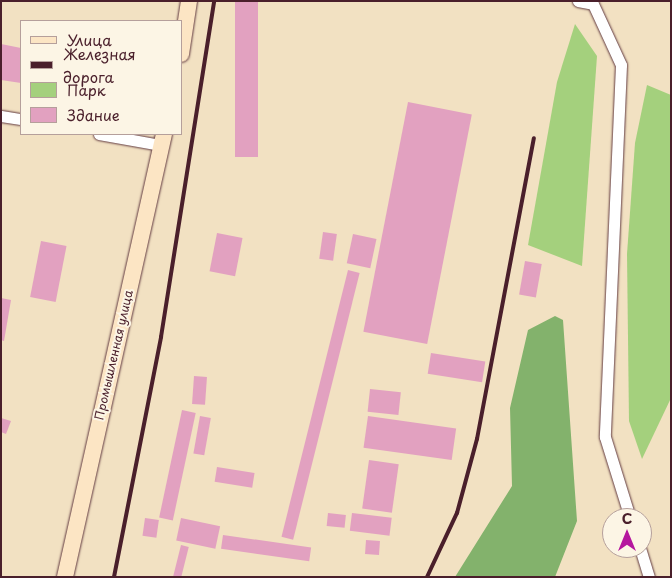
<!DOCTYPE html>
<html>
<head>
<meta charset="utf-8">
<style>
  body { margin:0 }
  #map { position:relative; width:672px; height:578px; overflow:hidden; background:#f2e1c2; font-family:"Playpen Sans",sans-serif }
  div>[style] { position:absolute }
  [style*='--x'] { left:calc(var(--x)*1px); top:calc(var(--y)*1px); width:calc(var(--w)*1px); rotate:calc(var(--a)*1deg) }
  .green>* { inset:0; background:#a4d07d }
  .forest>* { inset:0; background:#83b26c }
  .building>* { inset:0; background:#e2a1c0; transform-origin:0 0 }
  .roads { filter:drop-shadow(0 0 1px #633c42) drop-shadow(0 0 1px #633c42) }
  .street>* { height:11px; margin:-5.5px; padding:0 5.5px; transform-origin:5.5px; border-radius:5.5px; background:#fff }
  .secondary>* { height:16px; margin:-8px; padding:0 8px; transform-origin:8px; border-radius:8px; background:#fce5c4 }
  .rail>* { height:4px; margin:-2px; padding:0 2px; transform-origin:2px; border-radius:2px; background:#4a1f2b }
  span { translate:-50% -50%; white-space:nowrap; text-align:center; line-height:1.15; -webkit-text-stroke:4px #fcf5e5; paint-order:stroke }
  .street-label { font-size:12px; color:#4a1f2b }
  .frame { position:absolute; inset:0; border:2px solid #4a1f2b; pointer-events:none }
  .legend { position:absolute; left:20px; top:20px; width:162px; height:115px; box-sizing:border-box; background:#fcf5e5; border:1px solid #b59f9b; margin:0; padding:6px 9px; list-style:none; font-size:15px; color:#4a1f2b }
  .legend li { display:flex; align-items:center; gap:10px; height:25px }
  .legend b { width:25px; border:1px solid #b59f9b }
  .north { position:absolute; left:602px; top:508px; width:50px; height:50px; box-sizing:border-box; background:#fcf5e5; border:1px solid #b59f9b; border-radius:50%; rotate:0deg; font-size:14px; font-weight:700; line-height:20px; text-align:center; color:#4a1f2b }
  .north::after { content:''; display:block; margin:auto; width:18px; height:22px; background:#b5179e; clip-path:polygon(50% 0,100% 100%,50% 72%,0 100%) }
</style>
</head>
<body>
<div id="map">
  <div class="green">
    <div style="clip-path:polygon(575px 24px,597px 56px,582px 266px,528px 245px,557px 82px)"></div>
    <div style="clip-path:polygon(647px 85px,671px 95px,671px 398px,642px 459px,629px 421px,627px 254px,635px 143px)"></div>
  </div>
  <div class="forest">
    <div style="clip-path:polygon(555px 316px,563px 320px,577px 521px,555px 577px,455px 577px,512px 486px,510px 408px,528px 330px)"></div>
  </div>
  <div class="building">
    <div style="left:235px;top:1px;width:23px;height:156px"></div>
    <div style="clip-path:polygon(1px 44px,21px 48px,21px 83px,1px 80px)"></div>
    <div style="left:408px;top:102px;width:65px;height:234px;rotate:11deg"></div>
    <div style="left:323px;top:232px;width:14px;height:27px;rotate:8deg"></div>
    <div style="left:217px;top:233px;width:26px;height:39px;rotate:11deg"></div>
    <div style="left:353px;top:234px;width:24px;height:30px;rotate:12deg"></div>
    <div style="left:41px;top:241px;width:26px;height:57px;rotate:11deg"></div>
    <div style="left:525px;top:261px;width:17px;height:34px;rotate:10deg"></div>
    <div style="left:348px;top:270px;width:12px;height:275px;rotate:14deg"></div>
    <div style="clip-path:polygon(1px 298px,11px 300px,4px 341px,1px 340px)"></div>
    <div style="left:431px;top:353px;width:55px;height:21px;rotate:9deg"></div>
    <div style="left:194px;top:376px;width:13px;height:28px;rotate:4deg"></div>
    <div style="left:370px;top:389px;width:31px;height:23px;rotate:6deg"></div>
    <div style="left:182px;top:410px;width:14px;height:110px;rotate:12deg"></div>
    <div style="left:200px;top:416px;width:11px;height:38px;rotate:10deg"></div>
    <div style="left:368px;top:416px;width:89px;height:32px;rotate:8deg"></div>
    <div style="clip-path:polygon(1px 418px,11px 421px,6px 434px,1px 432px)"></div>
    <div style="left:369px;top:460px;width:30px;height:49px;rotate:8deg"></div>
    <div style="left:217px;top:467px;width:38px;height:15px;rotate:9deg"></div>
    <div style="left:328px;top:513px;width:18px;height:13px;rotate:6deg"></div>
    <div style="left:352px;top:513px;width:40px;height:18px;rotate:7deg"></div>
    <div style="left:145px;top:518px;width:14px;height:18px;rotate:8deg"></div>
    <div style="left:181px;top:518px;width:40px;height:23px;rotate:12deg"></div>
    <div style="left:223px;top:535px;width:89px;height:14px;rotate:8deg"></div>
    <div style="left:366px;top:540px;width:14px;height:14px;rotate:4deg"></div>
    <div style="left:181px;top:545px;width:8px;height:33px;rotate:14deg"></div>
  </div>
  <div class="roads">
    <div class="street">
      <div style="--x:578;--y:1;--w:15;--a:11"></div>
      <div style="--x:593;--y:4;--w:67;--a:65.3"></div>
      <div style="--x:621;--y:65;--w:372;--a:92.5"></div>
      <div style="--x:605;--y:437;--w:85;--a:72.8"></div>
      <div style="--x:1;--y:116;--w:20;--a:9"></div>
      <div style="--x:99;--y:134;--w:63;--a:10.1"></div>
      <div style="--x:640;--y:548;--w:30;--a:73"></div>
    </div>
    <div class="secondary">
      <div style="--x:181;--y:54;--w:54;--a:-81.4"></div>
      <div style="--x:65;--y:577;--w:454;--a:-77.4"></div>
    </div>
  </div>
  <div class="rail">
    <div style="--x:114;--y:577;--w:245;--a:-78.9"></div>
    <div style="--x:161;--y:337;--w:340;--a:-81"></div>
    <div style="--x:427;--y:577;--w:71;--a:-64.9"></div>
    <div style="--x:457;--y:513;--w:77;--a:-74.9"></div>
    <div style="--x:477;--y:439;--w:306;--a:-79.3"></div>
  </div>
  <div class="street-label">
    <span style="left:114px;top:355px;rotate:-77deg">Промышленная улица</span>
  </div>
  <div class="frame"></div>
  <ul class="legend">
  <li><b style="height:6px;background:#fce5c4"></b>Улица</li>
  <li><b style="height:6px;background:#4a1f2b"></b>Железная дорога</li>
  <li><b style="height:14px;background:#a4d07d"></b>Парк</li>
  <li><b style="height:14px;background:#e2a1c0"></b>Здание</li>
  </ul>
  <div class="north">С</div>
</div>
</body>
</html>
